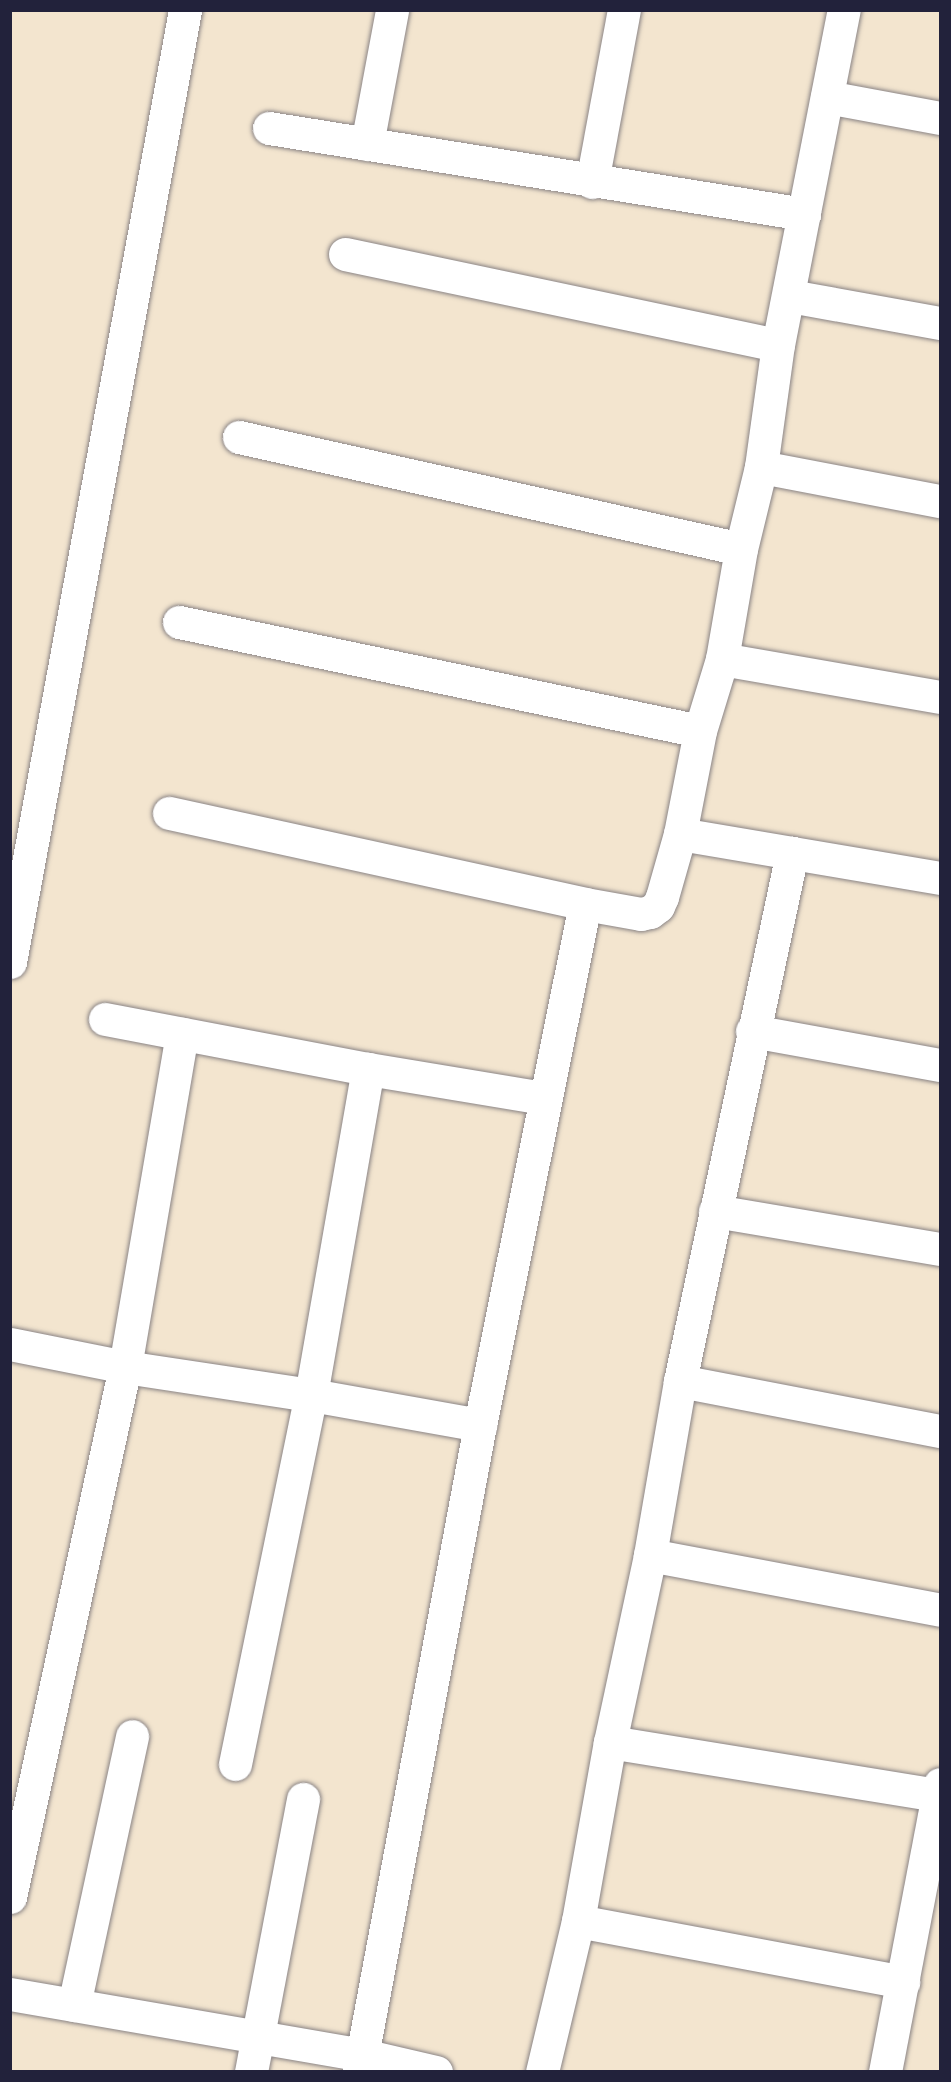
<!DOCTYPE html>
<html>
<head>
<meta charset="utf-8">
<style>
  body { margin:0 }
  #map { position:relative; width:951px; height:2082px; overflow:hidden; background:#f3e5cf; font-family:"Balsamiq Sans",sans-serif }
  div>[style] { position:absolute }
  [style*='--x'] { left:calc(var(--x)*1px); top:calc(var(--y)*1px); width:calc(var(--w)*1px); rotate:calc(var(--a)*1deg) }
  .roads { filter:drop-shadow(0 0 2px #8a8485) drop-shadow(0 0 2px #8a8485) }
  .minor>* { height:33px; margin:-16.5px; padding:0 16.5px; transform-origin:16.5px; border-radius:16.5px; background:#fff }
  span { translate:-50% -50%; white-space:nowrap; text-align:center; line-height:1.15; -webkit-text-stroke:5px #f6f6f2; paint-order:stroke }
  .frame { position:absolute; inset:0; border:12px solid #22223b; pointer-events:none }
</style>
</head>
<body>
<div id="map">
  <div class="roads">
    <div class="minor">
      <div style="--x:827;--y:97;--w:115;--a:10.5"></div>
      <div style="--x:269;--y:128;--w:542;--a:9.13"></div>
      <div style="--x:367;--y:144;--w:136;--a:-79.4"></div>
      <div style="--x:592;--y:182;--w:175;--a:-79.5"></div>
      <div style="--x:345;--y:254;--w:442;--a:11.9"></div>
      <div style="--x:790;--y:296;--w:152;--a:10.2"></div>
      <div style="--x:239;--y:437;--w:514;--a:12.58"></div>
      <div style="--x:761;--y:467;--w:182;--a:10.8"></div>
      <div style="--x:179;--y:622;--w:532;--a:11.82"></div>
      <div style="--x:722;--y:659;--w:221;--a:9.9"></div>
      <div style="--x:169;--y:813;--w:426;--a:12.3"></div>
      <div style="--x:680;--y:834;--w:264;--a:9.6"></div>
      <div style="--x:10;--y:962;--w:968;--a:-79.58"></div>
      <div style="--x:105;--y:1019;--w:268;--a:10.8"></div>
      <div style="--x:368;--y:1069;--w:178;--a:9.4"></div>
      <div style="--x:752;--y:1031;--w:191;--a:10.3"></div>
      <div style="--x:715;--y:1211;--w:228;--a:9.6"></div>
      <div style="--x:10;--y:1344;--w:117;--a:11.3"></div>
      <div style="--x:125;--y:1367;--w:188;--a:8.6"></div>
      <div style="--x:311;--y:1395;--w:172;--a:10.1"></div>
      <div style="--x:480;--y:1425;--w:658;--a:100.59"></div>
      <div style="--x:680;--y:1381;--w:265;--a:10.9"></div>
      <div style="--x:480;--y:1425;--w:531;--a:-78.61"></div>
      <div style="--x:585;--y:904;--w:57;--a:10.1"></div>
      <div style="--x:641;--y:914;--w:9;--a:-13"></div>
      <div style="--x:650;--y:912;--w:10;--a:-37"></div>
      <div style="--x:658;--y:906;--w:10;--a:-66"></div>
      <div style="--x:662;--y:897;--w:66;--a:-74.1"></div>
      <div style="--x:680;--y:834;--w:105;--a:-79"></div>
      <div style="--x:700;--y:731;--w:75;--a:-73"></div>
      <div style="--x:722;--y:659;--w:112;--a:-80.2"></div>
      <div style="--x:741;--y:549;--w:84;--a:-76.3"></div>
      <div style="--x:761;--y:467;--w:123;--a:-82.1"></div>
      <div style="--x:778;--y:345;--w:341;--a:-78.9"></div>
      <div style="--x:650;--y:1555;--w:295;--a:10.7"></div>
      <div style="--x:610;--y:1742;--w:332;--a:9.2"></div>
      <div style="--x:235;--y:1764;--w:377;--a:-78.4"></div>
      <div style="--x:311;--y:1395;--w:331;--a:-80.1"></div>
      <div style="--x:10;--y:1897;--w:542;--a:-77.76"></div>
      <div style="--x:125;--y:1367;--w:338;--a:-80.3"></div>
      <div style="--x:578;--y:1921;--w:331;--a:10.6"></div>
      <div style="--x:10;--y:1994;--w:358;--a:9.8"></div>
      <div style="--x:363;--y:2055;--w:75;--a:13.1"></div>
      <div style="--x:74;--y:2005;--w:275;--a:-77.8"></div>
      <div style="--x:251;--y:2072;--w:278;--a:-79.2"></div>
      <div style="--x:542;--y:2072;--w:155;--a:-76.6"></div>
      <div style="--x:578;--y:1921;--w:182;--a:-79.9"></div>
      <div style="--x:610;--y:1742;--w:191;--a:-77.9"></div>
      <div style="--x:650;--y:1555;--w:177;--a:-80.2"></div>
      <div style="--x:680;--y:1381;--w:540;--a:-78.02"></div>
      <div style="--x:885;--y:2072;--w:293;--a:-79.2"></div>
    </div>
  </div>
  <div class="frame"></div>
</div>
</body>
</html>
